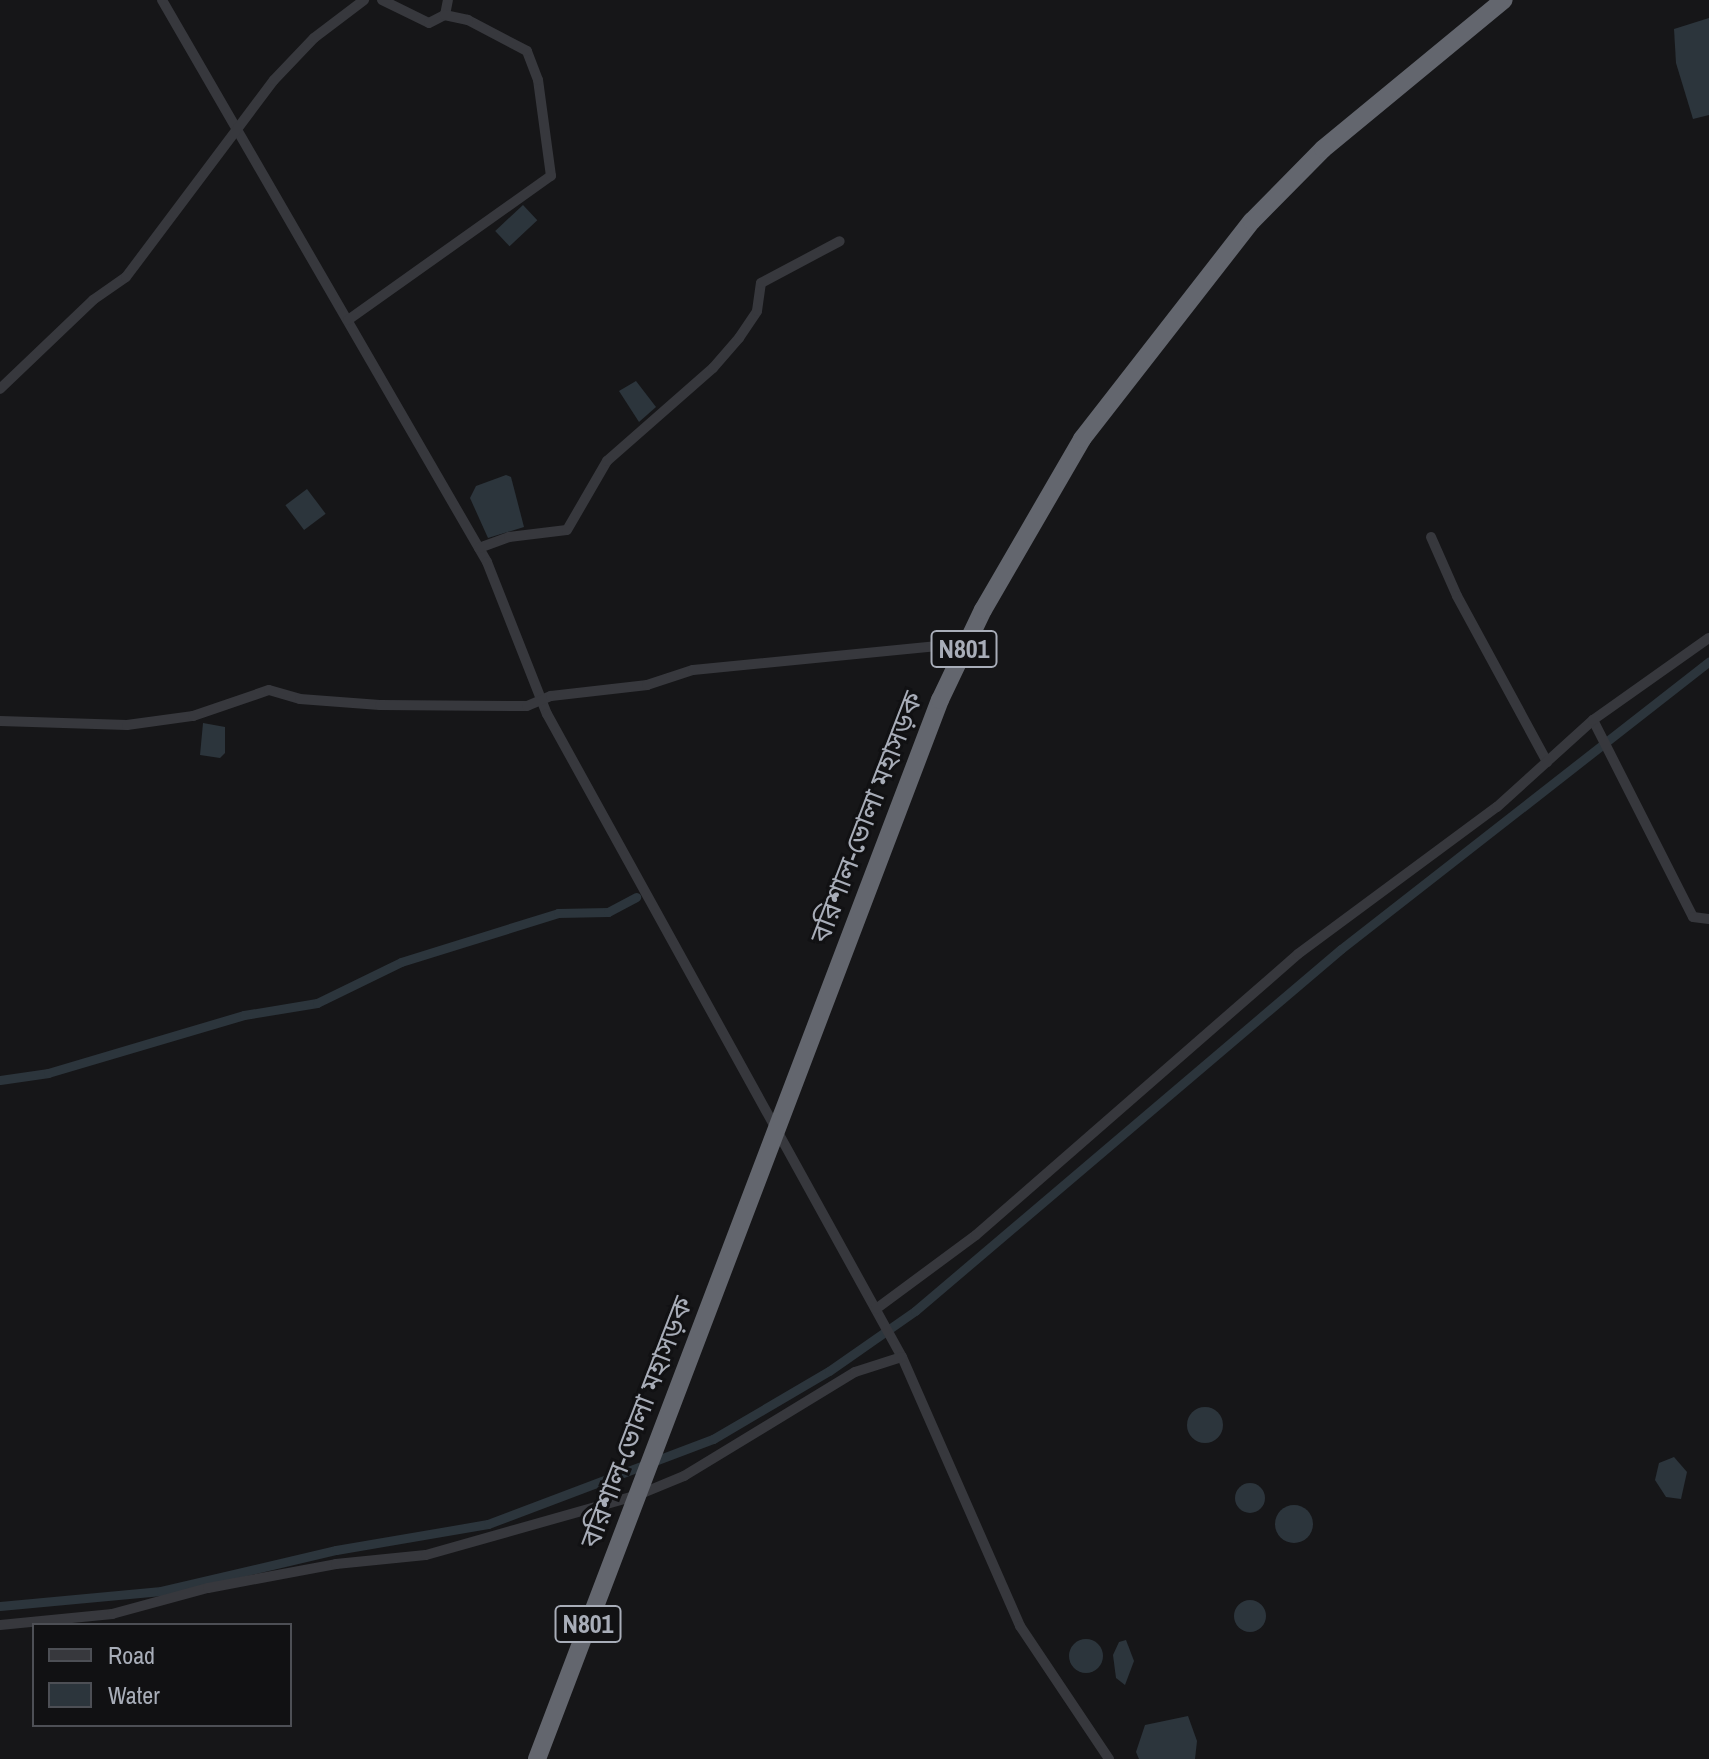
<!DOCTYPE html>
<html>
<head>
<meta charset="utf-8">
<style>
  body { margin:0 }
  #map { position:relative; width:1709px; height:1759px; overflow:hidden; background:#161618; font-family:"Archivo Narrow","Noto Sans Bengali",sans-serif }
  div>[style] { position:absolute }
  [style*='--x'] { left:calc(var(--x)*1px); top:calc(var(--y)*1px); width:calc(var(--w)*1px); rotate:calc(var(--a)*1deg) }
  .water>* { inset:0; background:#2c353c; transform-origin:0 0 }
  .round { border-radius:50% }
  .canal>* { height:9px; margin:-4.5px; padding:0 4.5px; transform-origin:4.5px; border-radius:4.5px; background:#2c353c }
  .street>* { height:10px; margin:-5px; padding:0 5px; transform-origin:5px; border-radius:5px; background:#37383d }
  .highway>* { height:18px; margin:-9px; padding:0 9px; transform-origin:9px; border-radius:9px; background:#63666e }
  span { translate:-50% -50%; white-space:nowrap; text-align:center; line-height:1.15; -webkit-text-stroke:6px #111113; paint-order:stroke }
  .shield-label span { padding:2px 6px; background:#111113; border:2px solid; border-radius:6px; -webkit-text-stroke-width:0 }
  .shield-label { font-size:26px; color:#a8adb8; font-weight:700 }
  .street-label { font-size:28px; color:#a8adb8 }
  .legend { position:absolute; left:32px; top:1623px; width:260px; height:104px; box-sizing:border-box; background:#111113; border:2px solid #4d4f55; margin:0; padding:10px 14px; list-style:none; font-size:24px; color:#a8adb8 }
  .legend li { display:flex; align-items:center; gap:16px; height:40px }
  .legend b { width:40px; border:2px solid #4d4f55 }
</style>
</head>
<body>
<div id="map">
  <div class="water">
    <div style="clip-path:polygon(1709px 18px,1709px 115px,1693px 119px,1676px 63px,1674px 29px)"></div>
    <div style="left:523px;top:205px;width:21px;height:38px;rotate:47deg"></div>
    <div style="clip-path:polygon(636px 381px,656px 407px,639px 422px,619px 391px)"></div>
    <div style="clip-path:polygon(506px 475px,511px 477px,524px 527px,488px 538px,470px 498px,476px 486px)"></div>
    <div style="left:307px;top:489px;width:31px;height:27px;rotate:53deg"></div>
    <div style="clip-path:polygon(203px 723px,225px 727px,225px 753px,220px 758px,200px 755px)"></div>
    <div class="round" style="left:1187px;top:1407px;width:36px;height:36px"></div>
    <div style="clip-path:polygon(1674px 1457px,1687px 1472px,1681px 1499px,1666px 1497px,1655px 1480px,1659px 1463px)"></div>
    <div class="round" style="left:1235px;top:1483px;width:30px;height:30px"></div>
    <div class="round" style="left:1275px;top:1505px;width:38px;height:38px"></div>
    <div class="round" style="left:1234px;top:1600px;width:32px;height:32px"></div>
    <div class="round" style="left:1069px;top:1639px;width:34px;height:34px"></div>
    <div style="clip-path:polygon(1126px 1640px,1134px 1661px,1125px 1685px,1116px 1678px,1113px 1655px,1119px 1642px)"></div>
    <div style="clip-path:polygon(1188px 1716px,1197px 1741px,1195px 1759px,1139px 1759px,1136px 1752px,1145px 1725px)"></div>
  </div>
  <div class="canal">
    <div style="--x:0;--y:1080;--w:49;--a:-8.3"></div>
    <div style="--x:48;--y:1073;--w:204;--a:-16.5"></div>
    <div style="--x:244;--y:1015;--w:74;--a:-9.3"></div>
    <div style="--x:317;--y:1003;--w:93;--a:-26"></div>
    <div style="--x:401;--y:962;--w:164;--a:-17.3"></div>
    <div style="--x:558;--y:913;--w:50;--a:-1.1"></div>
    <div style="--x:608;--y:912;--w:32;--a:-28"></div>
    <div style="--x:0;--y:1606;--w:162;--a:-5.3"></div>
    <div style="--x:161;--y:1591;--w:180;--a:-13.2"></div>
    <div style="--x:336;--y:1550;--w:154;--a:-9.7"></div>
    <div style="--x:488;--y:1524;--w:241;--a:-20.7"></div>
    <div style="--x:713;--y:1439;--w:134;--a:-30.4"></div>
    <div style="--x:829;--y:1371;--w:105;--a:-34.9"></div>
    <div style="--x:915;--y:1311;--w:559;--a:-40.36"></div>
    <div style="--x:1341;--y:949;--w:467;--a:-38"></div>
  </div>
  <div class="street">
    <div style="--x:162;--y:0;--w:649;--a:59.96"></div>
    <div style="--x:487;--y:562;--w:163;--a:68.5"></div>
    <div style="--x:547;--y:714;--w:734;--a:61.1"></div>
    <div style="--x:902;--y:1357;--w:294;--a:66.3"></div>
    <div style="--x:1020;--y:1626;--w:160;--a:56.2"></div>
    <div style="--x:382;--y:0;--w:52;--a:26.1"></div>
    <div style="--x:429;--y:23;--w:18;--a:-27"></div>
    <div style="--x:445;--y:15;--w:15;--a:-79"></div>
    <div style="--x:348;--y:320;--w:249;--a:-35.4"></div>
    <div style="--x:551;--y:176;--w:97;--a:-97.7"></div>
    <div style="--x:538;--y:80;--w:31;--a:-111"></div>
    <div style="--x:527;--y:51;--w:67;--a:-152.3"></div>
    <div style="--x:468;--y:20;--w:24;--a:-168"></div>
    <div style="--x:0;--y:389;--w:129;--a:-43.7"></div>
    <div style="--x:93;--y:300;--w:40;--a:-34.9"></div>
    <div style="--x:126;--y:277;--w:246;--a:-53.1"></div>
    <div style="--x:274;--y:80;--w:58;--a:-46.4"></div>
    <div style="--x:314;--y:38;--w:63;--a:-37.2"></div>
    <div style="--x:1431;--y:537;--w:64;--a:66.2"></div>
    <div style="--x:1457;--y:596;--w:189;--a:61.5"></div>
    <div style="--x:479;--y:548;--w:32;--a:-20"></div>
    <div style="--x:509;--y:537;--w:58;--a:-6.9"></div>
    <div style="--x:567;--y:530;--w:80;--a:-59.9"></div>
    <div style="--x:607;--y:461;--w:141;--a:-41.3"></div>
    <div style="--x:713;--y:368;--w:40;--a:-49"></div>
    <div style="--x:739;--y:338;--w:32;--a:-56"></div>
    <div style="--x:757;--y:311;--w:28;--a:-82"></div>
    <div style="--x:761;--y:283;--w:89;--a:-28"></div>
    <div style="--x:1593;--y:720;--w:221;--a:63.1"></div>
    <div style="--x:1693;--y:917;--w:16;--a:7"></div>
    <div style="--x:0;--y:721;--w:127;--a:1.8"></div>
    <div style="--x:127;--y:725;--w:67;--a:-7.8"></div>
    <div style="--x:193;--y:716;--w:80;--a:-18.9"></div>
    <div style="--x:269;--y:690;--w:32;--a:16"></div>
    <div style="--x:300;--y:699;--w:80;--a:4.3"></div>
    <div style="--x:380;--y:705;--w:147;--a:0.4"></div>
    <div style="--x:527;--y:706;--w:26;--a:-23"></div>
    <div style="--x:551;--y:696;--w:97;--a:-6.5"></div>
    <div style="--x:647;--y:685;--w:48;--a:-18.1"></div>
    <div style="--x:693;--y:670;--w:274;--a:-5.6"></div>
    <div style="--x:876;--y:1309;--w:124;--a:-36.5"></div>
    <div style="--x:976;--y:1235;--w:427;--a:-41.1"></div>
    <div style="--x:1298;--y:954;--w:247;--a:-36.5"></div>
    <div style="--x:1497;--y:807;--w:130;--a:-42.2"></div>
    <div style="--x:1593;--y:720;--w:142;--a:-35.3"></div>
    <div style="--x:0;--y:1625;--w:113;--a:-5.6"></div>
    <div style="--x:112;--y:1614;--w:99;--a:-15.2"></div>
    <div style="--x:208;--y:1588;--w:130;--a:-10.6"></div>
    <div style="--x:336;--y:1564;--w:90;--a:-5.7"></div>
    <div style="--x:426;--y:1555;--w:220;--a:-15.8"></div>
    <div style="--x:638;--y:1495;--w:50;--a:-22.4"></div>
    <div style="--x:684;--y:1476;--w:200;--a:-31.3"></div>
    <div style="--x:855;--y:1372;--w:49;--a:-17.7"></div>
  </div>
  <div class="highway">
    <div style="--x:537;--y:1759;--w:1133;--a:-69.17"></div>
    <div style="--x:940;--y:700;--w:100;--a:-64.5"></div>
    <div style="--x:983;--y:610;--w:198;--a:-59.9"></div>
    <div style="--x:1082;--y:439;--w:276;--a:-52.1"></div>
    <div style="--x:1252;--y:221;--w:101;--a:-45.4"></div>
    <div style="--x:1323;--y:149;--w:234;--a:-39.5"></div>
  </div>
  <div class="shield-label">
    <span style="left:964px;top:649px">N801</span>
    <span style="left:588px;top:1624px">N801</span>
  </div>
  <div class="street-label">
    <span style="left:866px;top:817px;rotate:-69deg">বরিশাল-ভোলা মহাসড়ক</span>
    <span style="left:636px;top:1422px;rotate:-69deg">বরিশাল-ভোলা মহাসড়ক</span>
  </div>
  <ul class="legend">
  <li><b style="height:10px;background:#37383d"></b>Road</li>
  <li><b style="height:22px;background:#2c353c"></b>Water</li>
  </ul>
</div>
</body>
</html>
